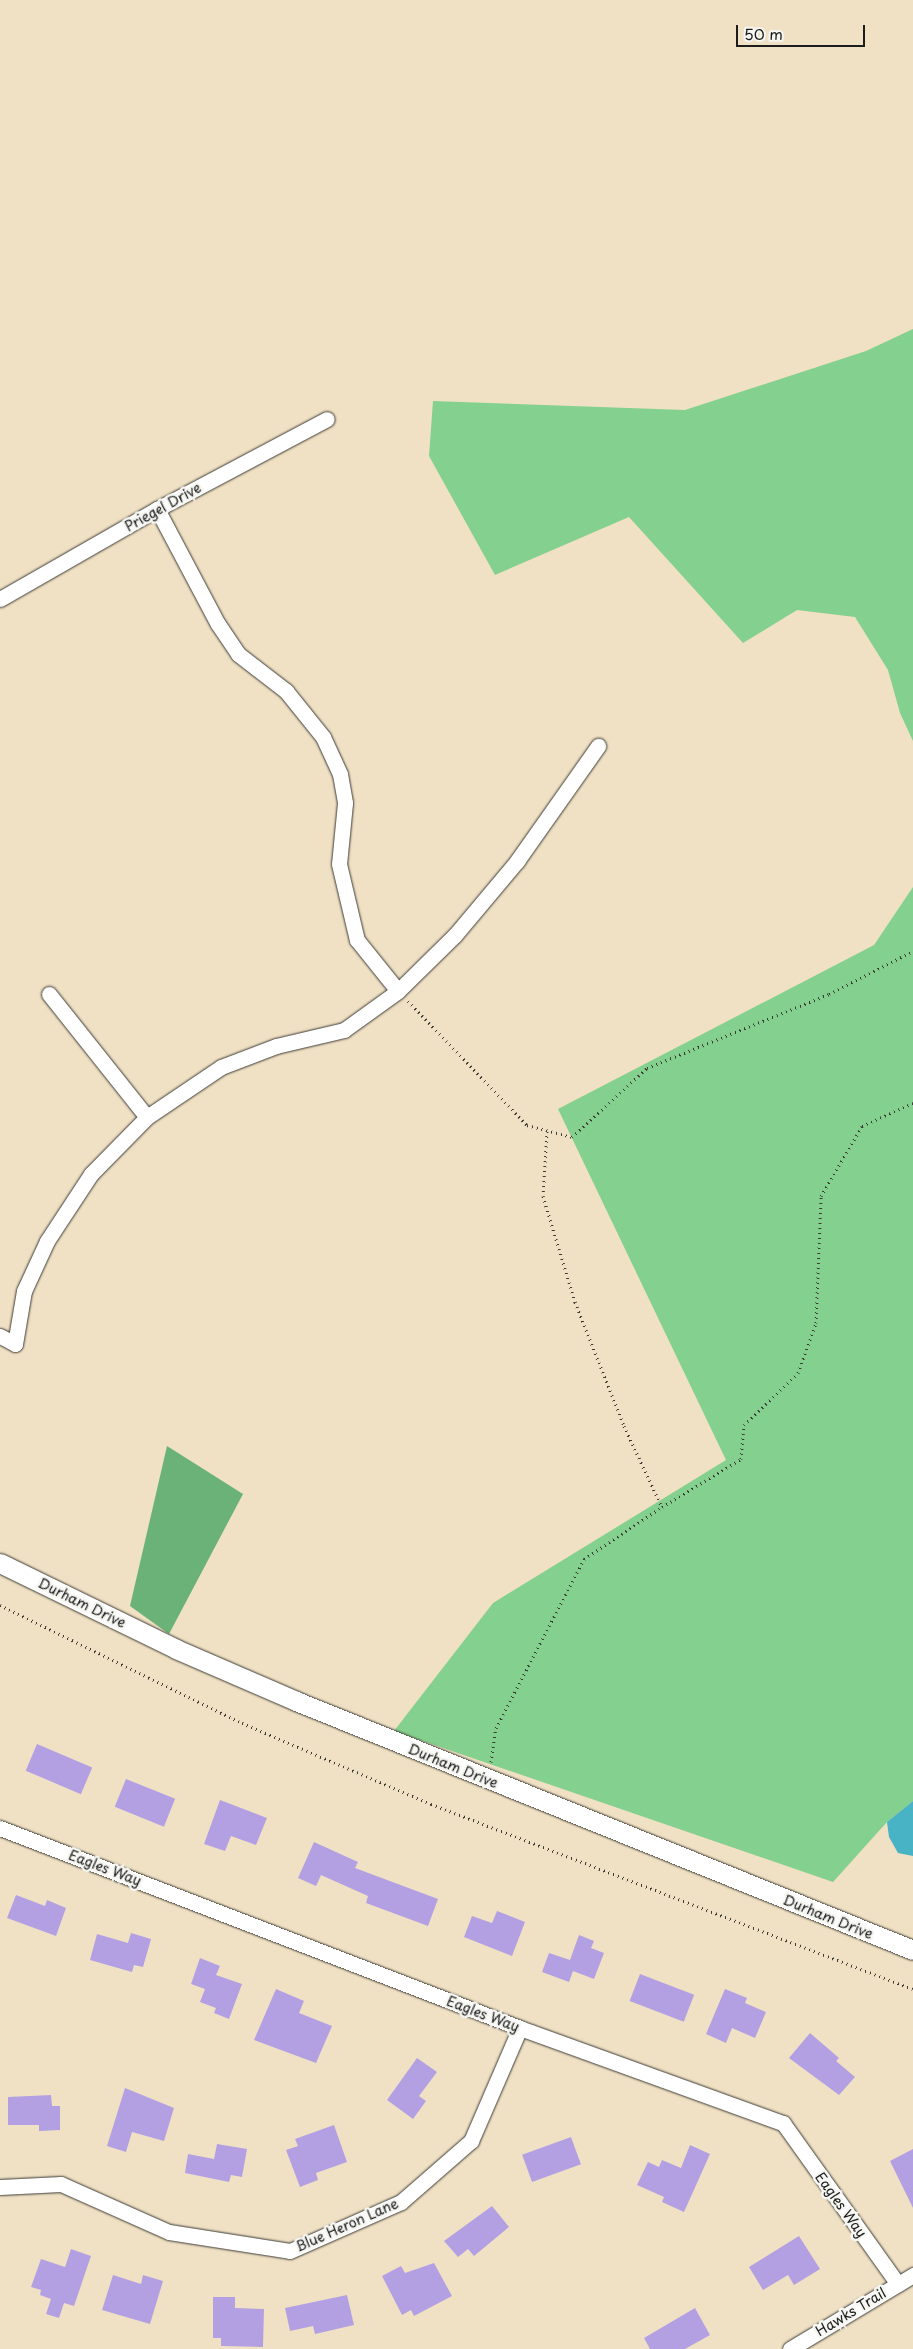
<!DOCTYPE html>
<html>
<head>
<meta charset="utf-8">
<style>
  body { margin:0 }
  #map { position:relative; width:913px; height:2349px; overflow:hidden; background:#f0e1c4; font-family:"Playpen Sans",sans-serif }
  div>[style] { position:absolute }
  [style*='--x'] { left:calc(var(--x)*1px); top:calc(var(--y)*1px); width:calc(var(--w)*1px); rotate:calc(var(--a)*1deg) }
  .green>* { inset:0; background:#84d08e }
  .forest>* { inset:0; background:#6bb279 }
  .water>* { inset:0; background:#47b3c5 }
  .building>* { inset:0; background:#b3a0e3; transform-origin:0 0 }
  .path>* { height:3px; margin-top:-1.5px; transform-origin:0; background:repeating-linear-gradient(90deg,#3c3a35 0 1px,transparent 0 5px) }
  .roads { filter:drop-shadow(0 0 1px #3c3a35) drop-shadow(0 0 1px #3c3a35) }
  .minor>* { height:15px; margin:-7.5px; padding:0 7.5px; transform-origin:7.5px; border-radius:7.5px; background:#fff }
  .tertiary>* { height:19px; margin:-9.5px; padding:0 9.5px; transform-origin:9.5px; border-radius:9.5px; background:#fff }
  span { translate:-50% -50%; white-space:nowrap; text-align:center; line-height:1.15; -webkit-text-stroke:5px #f6f6f2; paint-order:stroke }
  .street-label { font-size:14px; color:#1c1c1c }
  .scale { position:absolute; left:736px; top:25px; width:129px; height:22px; box-sizing:border-box; border:2px solid #1c1c1c; border-top:0; padding-left:6px; font-size:15px; line-height:18px; white-space:nowrap; color:#1c1c1c; -webkit-text-stroke:4px #f6f6f2; paint-order:stroke }
</style>
</head>
<body>
<div id="map">
  <div class="green">
    <div style="clip-path:polygon(913px 329px,913px 741px,900px 713px,888px 670px,855px 617px,797px 610px,743px 643px,629px 517px,495px 575px,429px 456px,433px 401px,685px 410px,866px 351px)"></div>
    <div style="clip-path:polygon(913px 887px,913px 1801px,887px 1822px,833px 1882px,394px 1731px,493px 1603px,726px 1460px,558px 1109px,874px 945px)"></div>
  </div>
  <div class="forest">
    <div style="clip-path:polygon(167px 1446px,243px 1494px,169px 1634px,130px 1606px)"></div>
  </div>
  <div class="water">
    <div style="clip-path:polygon(913px 1801px,913px 1856px,898px 1853px,889px 1837px,887px 1822px)"></div>
  </div>
  <div class="building">
    <div style="left:37px;top:1744px;width:60px;height:29px;rotate:23deg"></div>
    <div style="left:126px;top:1779px;width:53px;height:30px;rotate:22deg"></div>
    <div style="clip-path:polygon(220px 1800px,267px 1818px,256px 1845px,231px 1836px,225px 1851px,204px 1844px)"></div>
    <div style="clip-path:polygon(314px 1842px,358px 1862px,355px 1868px,438px 1899px,428px 1926px,366px 1903px,368px 1896px,321px 1875px,316px 1886px,298px 1878px)"></div>
    <div style="clip-path:polygon(16px 1895px,45px 1906px,47px 1900px,66px 1908px,56px 1936px,7px 1918px)"></div>
    <div style="clip-path:polygon(497px 1911px,525px 1922px,512px 1956px,464px 1937px,472px 1916px,492px 1923px)"></div>
    <div style="clip-path:polygon(131px 1933px,151px 1939px,143px 1967px,134px 1965px,132px 1972px,90px 1960px,97px 1934px,128px 1943px)"></div>
    <div style="clip-path:polygon(579px 1935px,594px 1941px,591px 1948px,604px 1953px,594px 1979px,573px 1971px,569px 1982px,542px 1972px,549px 1953px,570px 1960px)"></div>
    <div style="clip-path:polygon(200px 1958px,220px 1966px,216px 1975px,242px 1984px,229px 2019px,214px 2013px,216px 2008px,200px 2002px,205px 1989px,191px 1984px)"></div>
    <div style="left:640px;top:1974px;width:58px;height:29px;rotate:21deg"></div>
    <div style="clip-path:polygon(276px 1989px,304px 2001px,299px 2013px,332px 2026px,316px 2063px,254px 2040px)"></div>
    <div style="clip-path:polygon(725px 1989px,747px 1998px,745px 2003px,766px 2012px,755px 2038px,732px 2028px,726px 2043px,706px 2034px)"></div>
    <div style="clip-path:polygon(810px 2033px,839px 2058px,836px 2061px,855px 2077px,839px 2095px,789px 2058px)"></div>
    <div style="clip-path:polygon(417px 2058px,437px 2072px,419px 2096px,426px 2101px,413px 2119px,387px 2100px)"></div>
    <div style="clip-path:polygon(125px 2088px,174px 2108px,164px 2141px,132px 2132px,126px 2152px,107px 2146px)"></div>
    <div style="clip-path:polygon(51px 2095px,52px 2106px,60px 2106px,60px 2130px,39px 2131px,39px 2125px,8px 2125px,8px 2097px)"></div>
    <div style="clip-path:polygon(334px 2125px,347px 2162px,316px 2173px,318px 2180px,300px 2187px,286px 2150px,298px 2146px,295px 2139px)"></div>
    <div style="left:571px;top:2137px;width:29px;height:52px;rotate:70deg"></div>
    <div style="clip-path:polygon(217px 2144px,247px 2149px,242px 2177px,231px 2175px,229px 2182px,185px 2173px,188px 2154px,214px 2159px)"></div>
    <div style="clip-path:polygon(690px 2145px,710px 2154px,684px 2212px,662px 2202px,664px 2197px,637px 2185px,648px 2162px,659px 2167px,662px 2160px,681px 2168px)"></div>
    <div style="clip-path:polygon(913px 2149px,913px 2208px,890px 2161px)"></div>
    <div style="clip-path:polygon(492px 2206px,509px 2227px,474px 2256px,468px 2249px,458px 2257px,444px 2241px)"></div>
    <div style="clip-path:polygon(799px 2236px,820px 2269px,794px 2285px,788px 2275px,763px 2290px,749px 2267px)"></div>
    <div style="clip-path:polygon(71px 2249px,91px 2256px,74px 2306px,64px 2303px,59px 2318px,46px 2314px,51px 2299px,40px 2295px,41px 2290px,31px 2287px,41px 2259px,65px 2267px)"></div>
    <div style="clip-path:polygon(434px 2263px,452px 2296px,414px 2316px,411px 2310px,402px 2315px,382px 2276px,401px 2266px,405px 2273px)"></div>
    <div style="clip-path:polygon(113px 2275px,141px 2284px,143px 2275px,163px 2281px,150px 2324px,102px 2310px)"></div>
    <div style="clip-path:polygon(347px 2295px,354px 2325px,315px 2334px,313px 2326px,290px 2331px,285px 2308px)"></div>
    <div style="clip-path:polygon(213px 2297px,235px 2297px,235px 2308px,264px 2309px,263px 2347px,221px 2346px,221px 2338px,213px 2338px)"></div>
    <div style="clip-path:polygon(695px 2308px,710px 2335px,685px 2349px,650px 2349px,644px 2338px)"></div>
  </div>
  <div class="path">
    <div style="--x:408;--y:1001;--w:172;--a:46.2"></div>
    <div style="--x:527;--y:1125;--w:47;--a:14.9"></div>
    <div style="--x:572;--y:1137;--w:102;--a:-42.6"></div>
    <div style="--x:647;--y:1068;--w:196;--a:-22.1"></div>
    <div style="--x:829;--y:994;--w:94;--a:-27.1"></div>
    <div style="--x:547;--y:1131;--w:65;--a:93.5"></div>
    <div style="--x:543;--y:1196;--w:111;--a:73.2"></div>
    <div style="--x:575;--y:1302;--w:133;--a:68.4"></div>
    <div style="--x:624;--y:1426;--w:89;--a:64.9"></div>
    <div style="--x:662;--y:1507;--w:92;--a:-31.3"></div>
    <div style="--x:741;--y:1459;--w:34;--a:-85"></div>
    <div style="--x:744;--y:1425;--w:75;--a:-43.9"></div>
    <div style="--x:798;--y:1373;--w:53;--a:-70.2"></div>
    <div style="--x:816;--y:1323;--w:127;--a:-87.7"></div>
    <div style="--x:821;--y:1196;--w:81;--a:-59.6"></div>
    <div style="--x:862;--y:1126;--w:56;--a:-24.3"></div>
    <div style="--x:0;--y:1605;--w:269;--a:26"></div>
    <div style="--x:242;--y:1723;--w:206;--a:23.2"></div>
    <div style="--x:431;--y:1804;--w:516;--a:21"></div>
    <div style="--x:491;--y:1762;--w:34;--a:-82"></div>
    <div style="--x:496;--y:1728;--w:191;--a:-62.5"></div>
    <div style="--x:584;--y:1559;--w:94;--a:-33.7"></div>
  </div>
  <div class="roads">
    <div class="minor">
      <div style="--x:157;--y:509;--w:130;--a:62.1"></div>
      <div style="--x:218;--y:624;--w:36;--a:56"></div>
      <div style="--x:238;--y:654;--w:61;--a:37.6"></div>
      <div style="--x:286;--y:691;--w:59;--a:51.2"></div>
      <div style="--x:323;--y:737;--w:41;--a:65.3"></div>
      <div style="--x:340;--y:774;--w:29;--a:80"></div>
      <div style="--x:345;--y:803;--w:61;--a:95.6"></div>
      <div style="--x:339;--y:864;--w:78;--a:76.7"></div>
      <div style="--x:357;--y:940;--w:65;--a:51.2"></div>
      <div style="--x:0;--y:599;--w:181;--a:-29.8"></div>
      <div style="--x:157;--y:509;--w:192;--a:-27.9"></div>
      <div style="--x:49;--y:994;--w:157;--a:51.5"></div>
      <div style="--x:0;--y:1336;--w:17;--a:28"></div>
      <div style="--x:15;--y:1344;--w:54;--a:-80.4"></div>
      <div style="--x:24;--y:1291;--w:55;--a:-65.3"></div>
      <div style="--x:47;--y:1241;--w:80;--a:-56.7"></div>
      <div style="--x:91;--y:1174;--w:80;--a:-45.5"></div>
      <div style="--x:147;--y:1117;--w:89;--a:-34"></div>
      <div style="--x:221;--y:1067;--w:59;--a:-20.9"></div>
      <div style="--x:276;--y:1046;--w:70;--a:-13.2"></div>
      <div style="--x:344;--y:1030;--w:67;--a:-35.8"></div>
      <div style="--x:398;--y:991;--w:80;--a:-44.5"></div>
      <div style="--x:455;--y:935;--w:97;--a:-50"></div>
      <div style="--x:517;--y:861;--w:141;--a:-54.8"></div>
      <div style="--x:0;--y:1828;--w:557;--a:21.04"></div>
      <div style="--x:520;--y:2028;--w:280;--a:19.9"></div>
      <div style="--x:783;--y:2123;--w:198;--a:54.5"></div>
      <div style="--x:0;--y:2187;--w:61;--a:-2.8"></div>
      <div style="--x:61;--y:2184;--w:118;--a:24"></div>
      <div style="--x:169;--y:2232;--w:122;--a:8.9"></div>
      <div style="--x:290;--y:2251;--w:121;--a:-23.8"></div>
      <div style="--x:401;--y:2202;--w:93;--a:-41.1"></div>
      <div style="--x:471;--y:2141;--w:123;--a:-66.6"></div>
      <div style="--x:790;--y:2349;--w:144;--a:-31"></div>
    </div>
    <div class="tertiary">
      <div style="--x:0;--y:1563;--w:196;--a:26"></div>
      <div style="--x:176;--y:1649;--w:131;--a:23.4"></div>
      <div style="--x:296;--y:1701;--w:665;--a:21.98"></div>
    </div>
  </div>
  <div class="street-label">
    <span style="left:163px;top:507px;rotate:-29deg">Priegel Drive</span>
    <span style="left:82px;top:1603px;rotate:26deg">Durham Drive</span>
    <span style="left:453px;top:1766px;rotate:22deg">Durham Drive</span>
    <span style="left:105px;top:1868px;rotate:21deg">Eagles Way</span>
    <span style="left:828px;top:1917px;rotate:22deg">Durham Drive</span>
    <span style="left:483px;top:2014px;rotate:21deg">Eagles Way</span>
    <span style="left:841px;top:2205px;rotate:54deg">Eagles Way</span>
    <span style="left:347px;top:2225px;rotate:-24deg">Blue Heron Lane</span>
    <span style="left:851px;top:2312px;rotate:-31deg">Hawks Trail</span>
  </div>
  <div class="scale">50 m</div>
</div>
</body>
</html>
